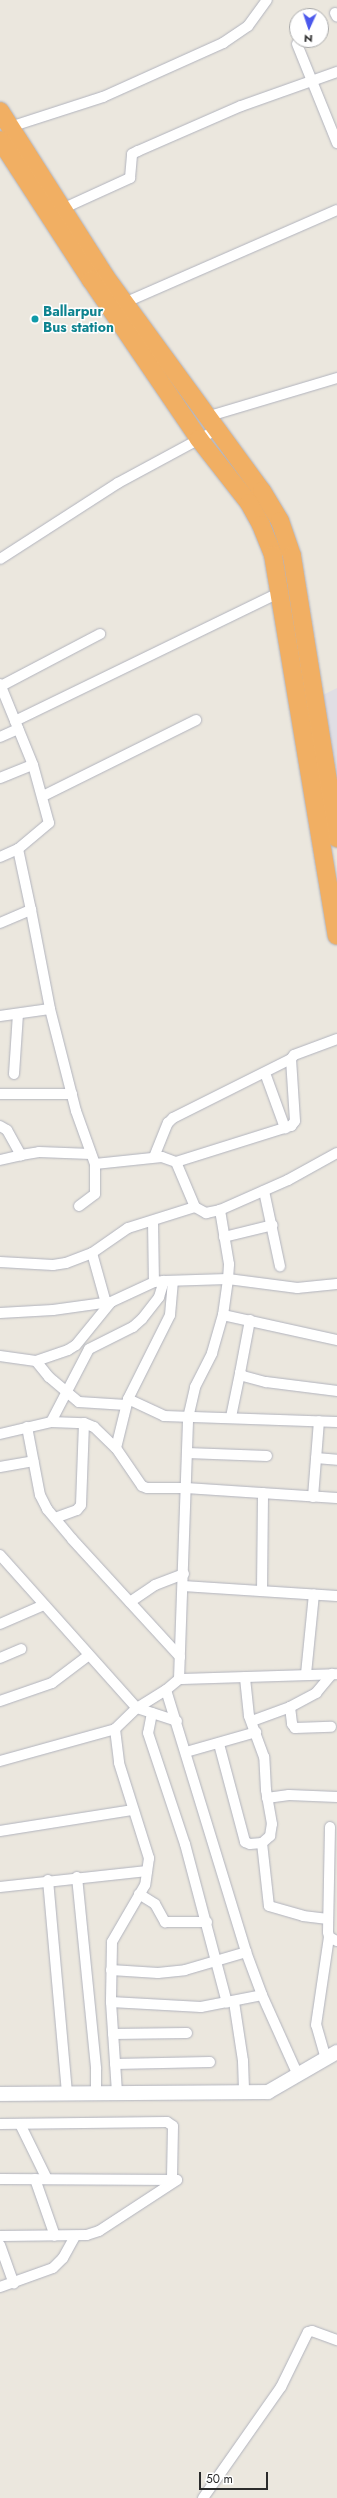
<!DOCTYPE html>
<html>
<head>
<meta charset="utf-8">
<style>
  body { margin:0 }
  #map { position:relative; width:337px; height:2498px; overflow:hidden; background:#ebe7de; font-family:Jost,sans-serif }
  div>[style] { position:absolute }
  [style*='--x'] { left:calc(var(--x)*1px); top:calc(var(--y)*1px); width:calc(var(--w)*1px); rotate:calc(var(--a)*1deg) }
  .industrial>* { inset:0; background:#e0dee4 }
  .roads { filter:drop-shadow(0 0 1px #b1b3bd) drop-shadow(0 0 1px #b1b3bd) }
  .street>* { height:10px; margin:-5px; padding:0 5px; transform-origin:5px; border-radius:5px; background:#fff }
  .secondary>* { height:14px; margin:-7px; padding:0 7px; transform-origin:7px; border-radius:7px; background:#fff }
  .highway>* { height:18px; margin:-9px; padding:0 9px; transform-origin:9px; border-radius:9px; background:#f1af63 }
  .dots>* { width:11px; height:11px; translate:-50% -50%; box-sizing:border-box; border:2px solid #fff; border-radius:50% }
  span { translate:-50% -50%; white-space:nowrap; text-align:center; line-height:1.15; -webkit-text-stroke:3px #fff; paint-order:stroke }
  .culture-label { font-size:14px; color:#0d838f; font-weight:700 }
  .left { translate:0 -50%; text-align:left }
  .north { position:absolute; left:289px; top:8px; width:40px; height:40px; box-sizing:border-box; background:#fff; border:1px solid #aaa; border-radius:50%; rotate:183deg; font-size:11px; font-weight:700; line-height:16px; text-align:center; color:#2b2b2b }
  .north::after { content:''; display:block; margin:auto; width:14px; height:18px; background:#4b58ec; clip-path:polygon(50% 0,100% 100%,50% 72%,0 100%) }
  .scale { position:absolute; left:199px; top:2472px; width:69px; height:18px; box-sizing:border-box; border:2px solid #2b2b2b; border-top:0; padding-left:5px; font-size:12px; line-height:14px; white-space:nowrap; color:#2b2b2b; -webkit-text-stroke:3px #fff; paint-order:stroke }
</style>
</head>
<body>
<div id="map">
  <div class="industrial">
    <div style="clip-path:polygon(337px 688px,337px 813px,317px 698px)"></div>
  </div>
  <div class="roads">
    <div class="street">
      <div style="--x:335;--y:13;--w:4;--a:63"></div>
      <div style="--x:297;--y:44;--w:107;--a:68"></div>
      <div style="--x:10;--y:127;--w:98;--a:-17.9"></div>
      <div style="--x:103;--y:97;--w:132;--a:-24.2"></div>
      <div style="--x:223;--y:43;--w:30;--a:-34"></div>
      <div style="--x:248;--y:26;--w:32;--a:-54"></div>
      <div style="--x:62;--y:209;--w:75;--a:-24.5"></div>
      <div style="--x:130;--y:178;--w:24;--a:-85"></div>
      <div style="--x:132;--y:154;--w:7;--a:-27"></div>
      <div style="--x:138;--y:151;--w:112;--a:-23.6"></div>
      <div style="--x:241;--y:106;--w:102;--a:-19.5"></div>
      <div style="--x:124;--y:303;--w:232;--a:-23.6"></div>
      <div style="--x:206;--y:417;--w:137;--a:-16.6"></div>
      <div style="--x:0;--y:559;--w:140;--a:-32.8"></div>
      <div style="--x:118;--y:483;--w:111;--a:-28.4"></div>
      <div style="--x:0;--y:684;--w:87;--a:67.8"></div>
      <div style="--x:33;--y:765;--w:60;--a:74.6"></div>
      <div style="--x:49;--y:823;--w:40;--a:140"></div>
      <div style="--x:1;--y:686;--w:112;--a:-27.7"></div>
      <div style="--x:15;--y:721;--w:293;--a:-25.9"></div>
      <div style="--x:0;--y:737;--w:20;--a:-24"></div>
      <div style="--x:0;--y:778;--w:35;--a:-22"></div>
      <div style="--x:43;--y:796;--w:171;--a:-26.4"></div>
      <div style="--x:0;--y:857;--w:20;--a:-24"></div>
      <div style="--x:18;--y:849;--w:62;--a:78"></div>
      <div style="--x:0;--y:923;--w:34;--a:-23"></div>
      <div style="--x:31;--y:910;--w:101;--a:79.1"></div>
      <div style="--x:50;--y:1009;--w:105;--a:75.7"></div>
      <div style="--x:76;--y:1111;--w:56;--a:70.3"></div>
      <div style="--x:95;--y:1164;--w:30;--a:90"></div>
      <div style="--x:95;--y:1194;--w:20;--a:143"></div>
      <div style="--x:0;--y:1016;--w:50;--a:-8"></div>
      <div style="--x:265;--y:1073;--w:59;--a:70"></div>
      <div style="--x:14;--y:1074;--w:60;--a:-86.2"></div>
      <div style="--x:0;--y:1094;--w:72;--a:0"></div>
      <div style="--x:0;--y:1126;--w:8;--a:30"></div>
      <div style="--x:7;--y:1130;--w:29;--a:61"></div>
      <div style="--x:21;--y:1155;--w:18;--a:-9"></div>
      <div style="--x:39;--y:1152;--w:52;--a:2.2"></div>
      <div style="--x:154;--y:1157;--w:37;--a:-68"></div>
      <div style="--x:168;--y:1123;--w:7;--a:-45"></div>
      <div style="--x:173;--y:1118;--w:132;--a:-26.6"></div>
      <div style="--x:0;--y:1160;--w:22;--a:-13"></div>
      <div style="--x:176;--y:1162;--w:121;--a:-17.4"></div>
      <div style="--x:291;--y:1126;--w:6;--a:-51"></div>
      <div style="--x:295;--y:1121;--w:62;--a:-93.7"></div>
      <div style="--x:291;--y:1059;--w:5;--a:-53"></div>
      <div style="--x:294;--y:1055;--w:46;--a:-20.4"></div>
      <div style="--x:95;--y:1164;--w:67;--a:-6"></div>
      <div style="--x:162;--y:1157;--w:15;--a:20"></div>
      <div style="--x:176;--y:1162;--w:49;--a:67.1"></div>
      <div style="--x:195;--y:1207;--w:13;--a:29"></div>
      <div style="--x:206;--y:1213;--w:14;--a:-12"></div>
      <div style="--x:220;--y:1210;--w:74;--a:-23.8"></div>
      <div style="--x:288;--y:1180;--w:56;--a:-28.9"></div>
      <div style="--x:264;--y:1191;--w:77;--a:78"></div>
      <div style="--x:153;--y:1221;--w:61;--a:89.1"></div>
      <div style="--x:224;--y:1237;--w:50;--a:-13.8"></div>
      <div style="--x:92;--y:1253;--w:52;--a:74.4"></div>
      <div style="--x:0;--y:1262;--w:53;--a:3.2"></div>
      <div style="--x:53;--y:1265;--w:13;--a:-9"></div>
      <div style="--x:66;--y:1263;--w:28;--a:-21"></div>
      <div style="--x:92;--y:1253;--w:44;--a:-34.8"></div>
      <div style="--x:128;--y:1228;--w:70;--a:-17.4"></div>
      <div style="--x:0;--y:1313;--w:53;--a:-3.2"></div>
      <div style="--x:53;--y:1310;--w:59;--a:-7.9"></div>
      <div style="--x:111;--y:1302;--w:47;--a:-24.9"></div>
      <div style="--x:154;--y:1282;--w:10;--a:-6"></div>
      <div style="--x:164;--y:1281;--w:64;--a:-1.8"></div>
      <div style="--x:228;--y:1279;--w:70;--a:7.4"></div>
      <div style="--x:297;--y:1288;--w:40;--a:-5.7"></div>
      <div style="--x:223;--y:1315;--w:117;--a:12.4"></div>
      <div style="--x:250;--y:1320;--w:54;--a:100.7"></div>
      <div style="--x:240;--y:1373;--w:4;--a:45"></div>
      <div style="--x:243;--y:1376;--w:24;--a:15"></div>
      <div style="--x:266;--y:1382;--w:72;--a:7.2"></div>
      <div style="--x:0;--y:1356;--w:36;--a:8"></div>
      <div style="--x:36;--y:1361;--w:34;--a:-19"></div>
      <div style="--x:68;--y:1350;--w:9;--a:-32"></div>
      <div style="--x:76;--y:1345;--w:55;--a:-50.9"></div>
      <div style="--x:36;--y:1361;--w:21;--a:51"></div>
      <div style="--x:49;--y:1377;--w:39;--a:40"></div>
      <div style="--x:79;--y:1402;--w:47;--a:3.7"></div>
      <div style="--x:128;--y:1399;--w:40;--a:25"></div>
      <div style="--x:164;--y:1416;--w:173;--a:2"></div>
      <div style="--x:231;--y:1417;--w:45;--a:-78.4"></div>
      <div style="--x:51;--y:1422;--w:82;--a:-62.5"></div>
      <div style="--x:89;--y:1349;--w:49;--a:-26.6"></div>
      <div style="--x:133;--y:1327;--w:12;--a:-42"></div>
      <div style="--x:142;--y:1319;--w:28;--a:-52"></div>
      <div style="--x:159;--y:1297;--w:17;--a:-73"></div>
      <div style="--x:27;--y:1427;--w:69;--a:79.2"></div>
      <div style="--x:40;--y:1495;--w:16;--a:63"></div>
      <div style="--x:47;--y:1509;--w:39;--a:50"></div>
      <div style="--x:72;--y:1539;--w:160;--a:47.5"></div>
      <div style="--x:0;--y:1434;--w:52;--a:-13.2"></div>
      <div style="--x:51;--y:1422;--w:33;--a:2"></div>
      <div style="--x:84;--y:1423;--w:11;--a:22"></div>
      <div style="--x:94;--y:1427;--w:30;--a:44"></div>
      <div style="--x:116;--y:1448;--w:46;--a:55.6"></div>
      <div style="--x:142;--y:1486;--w:5;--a:22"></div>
      <div style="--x:147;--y:1488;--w:39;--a:0"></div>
      <div style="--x:186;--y:1488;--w:151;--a:3.8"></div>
      <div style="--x:116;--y:1448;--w:50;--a:-76.2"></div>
      <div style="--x:128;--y:1399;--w:94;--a:-63.4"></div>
      <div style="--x:170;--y:1315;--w:34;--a:-85"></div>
      <div style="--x:187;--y:1453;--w:80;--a:2.1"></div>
      <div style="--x:316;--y:1458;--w:21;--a:5"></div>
      <div style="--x:0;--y:1467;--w:34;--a:-10"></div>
      <div style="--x:313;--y:1497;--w:76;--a:-85.5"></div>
      <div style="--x:55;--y:1518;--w:23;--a:-20"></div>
      <div style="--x:77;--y:1510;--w:6;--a:-51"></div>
      <div style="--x:81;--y:1505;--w:82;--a:-87.9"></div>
      <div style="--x:0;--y:1555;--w:205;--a:48.2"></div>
      <div style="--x:137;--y:1708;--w:42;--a:18"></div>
      <div style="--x:183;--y:1586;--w:154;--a:3.7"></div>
      <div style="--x:262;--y:1591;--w:98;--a:-89.4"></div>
      <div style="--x:130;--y:1602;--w:30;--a:-34"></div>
      <div style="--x:155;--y:1585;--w:31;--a:-21"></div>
      <div style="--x:0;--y:1624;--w:48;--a:-23.4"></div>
      <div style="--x:0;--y:1658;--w:23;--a:-23"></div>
      <div style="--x:306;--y:1674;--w:80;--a:-84.3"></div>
      <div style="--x:179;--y:1679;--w:261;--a:-88"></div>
      <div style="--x:188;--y:1418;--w:32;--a:-77"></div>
      <div style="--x:195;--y:1387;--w:38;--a:-63"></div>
      <div style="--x:212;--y:1353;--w:40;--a:-74"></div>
      <div style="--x:223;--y:1315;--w:36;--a:-82"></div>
      <div style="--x:228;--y:1279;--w:15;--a:-86"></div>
      <div style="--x:229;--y:1264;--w:55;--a:-99.5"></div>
      <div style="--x:166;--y:1690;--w:274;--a:73"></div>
      <div style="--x:246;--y:1952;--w:46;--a:69.6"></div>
      <div style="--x:262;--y:1995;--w:88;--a:65.8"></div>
      <div style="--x:0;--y:1701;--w:55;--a:-19.1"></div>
      <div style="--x:52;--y:1683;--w:46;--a:-37.1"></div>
      <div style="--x:290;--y:1707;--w:17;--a:83"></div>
      <div style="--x:292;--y:1724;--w:5;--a:53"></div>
      <div style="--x:295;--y:1728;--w:36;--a:-2"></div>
      <div style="--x:152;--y:1713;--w:20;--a:101"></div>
      <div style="--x:148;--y:1733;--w:117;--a:71.6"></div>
      <div style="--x:185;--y:1844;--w:164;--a:75.2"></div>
      <div style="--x:252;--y:1721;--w:40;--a:-20.2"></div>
      <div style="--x:290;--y:1707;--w:30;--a:-28"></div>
      <div style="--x:316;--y:1693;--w:25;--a:-50"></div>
      <div style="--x:115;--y:1729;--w:34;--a:83"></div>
      <div style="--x:119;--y:1763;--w:100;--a:72.5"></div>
      <div style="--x:149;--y:1858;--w:27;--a:98"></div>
      <div style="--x:145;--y:1885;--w:66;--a:120.1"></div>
      <div style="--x:112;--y:1942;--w:60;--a:91"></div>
      <div style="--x:111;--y:2002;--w:90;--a:86.2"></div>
      <div style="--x:219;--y:1744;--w:101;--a:75.1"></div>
      <div style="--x:245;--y:1842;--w:5;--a:22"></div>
      <div style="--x:250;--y:1844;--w:12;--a:-5"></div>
      <div style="--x:262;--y:1843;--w:11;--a:-41"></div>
      <div style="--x:270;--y:1836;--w:12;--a:-81"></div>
      <div style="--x:272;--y:1824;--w:35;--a:-100"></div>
      <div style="--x:266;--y:1790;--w:33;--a:-93"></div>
      <div style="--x:264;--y:1757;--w:44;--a:-110.1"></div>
      <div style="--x:249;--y:1716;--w:39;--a:-96"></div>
      <div style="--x:186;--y:1752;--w:73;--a:-15.9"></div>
      <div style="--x:0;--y:1761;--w:119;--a:-15.5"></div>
      <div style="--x:115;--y:1729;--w:30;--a:-44"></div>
      <div style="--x:137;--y:1708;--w:34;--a:-32"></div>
      <div style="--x:166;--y:1690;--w:17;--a:-40"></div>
      <div style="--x:179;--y:1679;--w:158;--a:-1.8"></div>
      <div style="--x:267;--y:1798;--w:22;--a:-8"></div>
      <div style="--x:289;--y:1795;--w:48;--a:2.4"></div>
      <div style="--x:330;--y:1827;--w:105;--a:91.1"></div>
      <div style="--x:328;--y:1932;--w:5;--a:79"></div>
      <div style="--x:329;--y:1937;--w:9;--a:27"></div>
      <div style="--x:0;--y:1831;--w:135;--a:-9"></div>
      <div style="--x:262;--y:1843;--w:63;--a:83.7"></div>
      <div style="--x:269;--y:1906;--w:35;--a:16"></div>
      <div style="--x:303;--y:1916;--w:25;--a:7"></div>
      <div style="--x:77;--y:1877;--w:193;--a:84.3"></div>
      <div style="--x:96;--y:2069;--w:24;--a:90"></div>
      <div style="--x:48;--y:1880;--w:214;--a:84.9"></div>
      <div style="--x:0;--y:1887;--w:148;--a:-6.2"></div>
      <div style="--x:139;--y:1894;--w:19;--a:32"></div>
      <div style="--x:155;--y:1904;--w:21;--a:61"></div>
      <div style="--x:165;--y:1922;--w:42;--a:0"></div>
      <div style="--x:111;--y:1970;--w:47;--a:3.7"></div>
      <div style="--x:158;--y:1973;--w:27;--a:-6"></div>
      <div style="--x:185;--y:1970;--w:64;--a:-16.4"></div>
      <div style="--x:111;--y:2002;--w:90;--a:3.2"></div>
      <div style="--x:201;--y:2007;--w:62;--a:-11.1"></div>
      <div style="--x:234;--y:2002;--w:60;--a:81.3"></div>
      <div style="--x:243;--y:2061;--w:30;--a:88"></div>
      <div style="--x:113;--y:2034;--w:74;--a:-0.8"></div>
      <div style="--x:326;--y:2059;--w:35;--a:-106"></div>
      <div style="--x:316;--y:2025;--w:89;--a:-81.6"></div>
      <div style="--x:115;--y:2064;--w:95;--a:-1.2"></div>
      <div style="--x:0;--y:2124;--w:167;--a:-0.7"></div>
      <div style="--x:167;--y:2122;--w:7;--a:34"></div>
      <div style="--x:173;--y:2126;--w:53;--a:91.1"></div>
      <div style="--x:20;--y:2124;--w:61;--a:63.9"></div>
      <div style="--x:0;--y:2179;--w:177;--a:0.3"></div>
      <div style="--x:177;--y:2180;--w:93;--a:146.8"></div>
      <div style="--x:99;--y:2231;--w:13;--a:162"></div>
      <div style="--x:87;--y:2235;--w:87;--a:179.3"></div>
      <div style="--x:35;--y:2179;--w:60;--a:70.7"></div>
      <div style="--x:0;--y:2245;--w:41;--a:70.3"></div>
      <div style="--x:0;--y:2287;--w:56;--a:-19.7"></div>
      <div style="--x:53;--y:2268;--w:14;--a:-45"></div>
      <div style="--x:63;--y:2258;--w:25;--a:-61"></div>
      <div style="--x:203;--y:2498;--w:136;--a:-54.9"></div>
      <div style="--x:281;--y:2387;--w:61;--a:-63.9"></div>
      <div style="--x:308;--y:2332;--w:4;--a:-14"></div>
      <div style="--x:312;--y:2331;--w:27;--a:20"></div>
    </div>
    <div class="secondary">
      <div style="--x:0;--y:2094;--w:268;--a:-0.4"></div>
      <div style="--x:268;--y:2092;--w:80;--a:-30.1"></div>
    </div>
    <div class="highway">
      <div style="--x:0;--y:111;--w:196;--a:57.5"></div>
      <div style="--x:105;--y:276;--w:266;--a:53.9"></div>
      <div style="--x:262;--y:491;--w:35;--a:59"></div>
      <div style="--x:280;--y:521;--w:37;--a:71"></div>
      <div style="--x:292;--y:556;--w:286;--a:80.9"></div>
      <div style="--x:0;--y:140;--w:167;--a:57"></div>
      <div style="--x:91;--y:280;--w:192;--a:55.8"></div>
      <div style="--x:199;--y:439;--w:81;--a:52"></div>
      <div style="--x:249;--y:503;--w:25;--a:61"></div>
      <div style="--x:261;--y:525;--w:32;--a:68"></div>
      <div style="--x:273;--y:555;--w:386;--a:80.5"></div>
    </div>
  </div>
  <div class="dots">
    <div style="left:35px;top:319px;background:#0f9aa8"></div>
  </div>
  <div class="culture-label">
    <span class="left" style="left:43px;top:319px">Ballarpur<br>Bus station</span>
  </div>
  <div class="north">N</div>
  <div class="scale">50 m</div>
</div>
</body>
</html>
